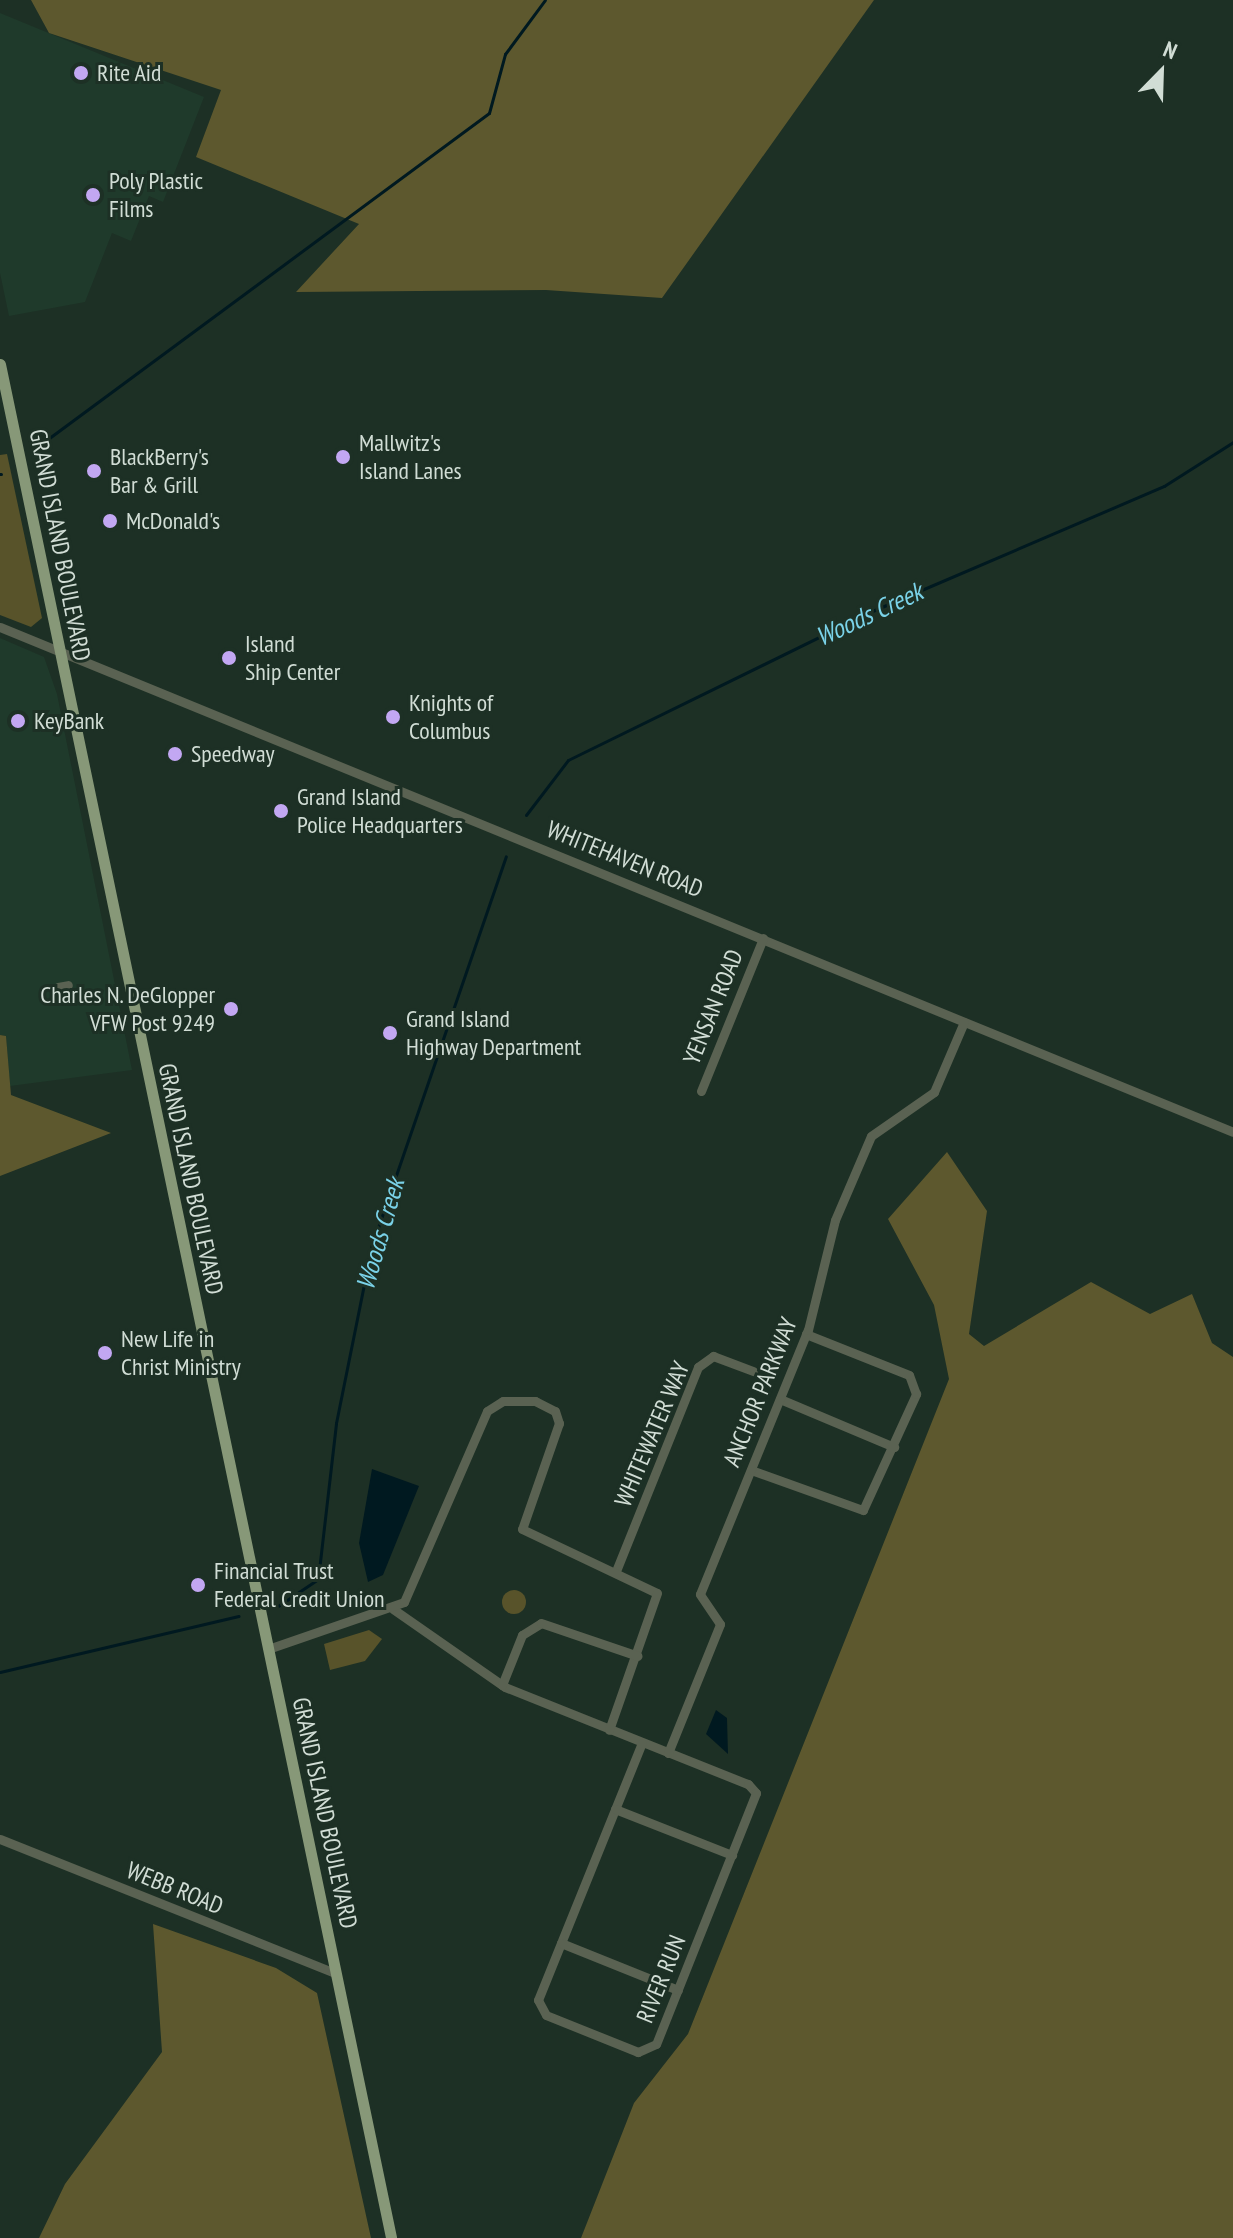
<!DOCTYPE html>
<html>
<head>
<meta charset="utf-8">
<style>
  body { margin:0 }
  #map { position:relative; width:1233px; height:2238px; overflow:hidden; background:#1d3025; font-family:"PT Sans Narrow",sans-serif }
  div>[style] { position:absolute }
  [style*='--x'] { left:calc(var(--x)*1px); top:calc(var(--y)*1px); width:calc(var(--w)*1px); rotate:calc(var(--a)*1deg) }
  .built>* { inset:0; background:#1f3a2b }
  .green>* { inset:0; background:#58532a }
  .round { border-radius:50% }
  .forest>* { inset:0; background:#5d582e }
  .water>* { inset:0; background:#001920 }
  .stream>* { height:3px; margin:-1.5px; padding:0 1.5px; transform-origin:1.5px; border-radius:1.5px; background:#001920 }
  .minor>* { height:9px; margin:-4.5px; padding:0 4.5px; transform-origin:4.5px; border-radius:4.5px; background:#5a6252 }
  .major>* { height:11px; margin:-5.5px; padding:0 5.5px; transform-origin:5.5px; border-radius:5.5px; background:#879878 }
  .dots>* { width:22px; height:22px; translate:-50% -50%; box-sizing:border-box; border:4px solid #1d3025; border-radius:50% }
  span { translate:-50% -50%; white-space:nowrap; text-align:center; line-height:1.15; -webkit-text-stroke:6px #1d3025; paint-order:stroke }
  .poi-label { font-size:24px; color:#d1ddd5 }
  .left { translate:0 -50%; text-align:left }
  .right { translate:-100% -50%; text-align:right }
  .street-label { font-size:24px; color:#d1ddd5 }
  .water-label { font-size:26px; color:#7ad2e8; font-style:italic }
  .north { position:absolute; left:1121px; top:32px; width:80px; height:80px; -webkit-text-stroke:6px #1d3025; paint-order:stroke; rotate:23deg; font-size:22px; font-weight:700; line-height:32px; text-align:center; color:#d1ddd5 }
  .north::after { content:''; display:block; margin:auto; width:28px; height:36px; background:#d1ddd5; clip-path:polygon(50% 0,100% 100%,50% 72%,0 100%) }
</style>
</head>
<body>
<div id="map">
  <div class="built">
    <div style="clip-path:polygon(0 13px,204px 97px,163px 202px,149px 196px,131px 241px,112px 233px,85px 302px,9px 316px,0 273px)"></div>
    <div style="clip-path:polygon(0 638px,44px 657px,57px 694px,132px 1070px,10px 1086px,6px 1036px,0 1035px)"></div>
  </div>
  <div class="green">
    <div style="clip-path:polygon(7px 454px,42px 618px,31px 627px,0 615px,0 455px)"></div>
    <div class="round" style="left:502px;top:1590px;width:24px;height:24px"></div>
    <div style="clip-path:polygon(369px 1630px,382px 1639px,365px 1661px,330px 1670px,324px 1644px)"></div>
  </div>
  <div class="forest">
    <div style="clip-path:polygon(31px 0,874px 0,662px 298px,546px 290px,296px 292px,359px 224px,196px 157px,221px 90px,49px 33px)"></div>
    <div style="clip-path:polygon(0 1035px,6px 1036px,11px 1095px,111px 1133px,0 1176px)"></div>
    <div style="clip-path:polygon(947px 1152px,987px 1211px,969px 1334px,984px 1346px,1091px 1282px,1150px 1314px,1192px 1294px,1212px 1343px,1233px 1357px,1233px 2238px,581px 2238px,634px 2103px,688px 2034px,949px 1379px,934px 1305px,888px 1219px)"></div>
    <div style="clip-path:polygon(153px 1924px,276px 1968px,317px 1993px,371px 2238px,39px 2238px,65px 2184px,162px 2052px)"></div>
  </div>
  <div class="water">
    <div style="clip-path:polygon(372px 1469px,419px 1486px,383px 1575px,368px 1582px,359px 1543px)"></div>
    <div style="clip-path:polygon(716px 1710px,727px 1718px,728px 1754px,706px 1734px)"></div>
  </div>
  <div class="stream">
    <div style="--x:37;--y:447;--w:562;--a:-36.46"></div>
    <div style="--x:489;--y:113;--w:61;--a:-74.8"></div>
    <div style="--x:505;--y:54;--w:67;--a:-53.5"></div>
    <div style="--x:0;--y:474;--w:1;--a:0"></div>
    <div style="--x:526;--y:815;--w:69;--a:-52.6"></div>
    <div style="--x:568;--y:760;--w:336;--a:-26.1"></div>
    <div style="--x:870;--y:612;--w:320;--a:-23.2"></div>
    <div style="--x:1164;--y:486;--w:82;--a:-32.5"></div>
    <div style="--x:278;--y:1606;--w:48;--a:-34"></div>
    <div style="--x:318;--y:1579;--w:157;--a:-83.4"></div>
    <div style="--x:336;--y:1423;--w:182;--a:-78.6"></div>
    <div style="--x:372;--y:1245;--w:411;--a:-71"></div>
    <div style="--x:0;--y:1672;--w:245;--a:-13.2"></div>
  </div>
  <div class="minor">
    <div style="--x:0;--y:627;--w:1332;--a:22.27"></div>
    <div style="--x:58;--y:987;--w:10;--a:-11"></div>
    <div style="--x:701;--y:1091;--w:165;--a:-67.9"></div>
    <div style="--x:780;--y:1399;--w:124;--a:22.8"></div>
    <div style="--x:751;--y:1470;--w:119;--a:19.7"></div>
    <div style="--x:863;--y:1510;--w:128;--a:-65.4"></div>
    <div style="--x:916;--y:1394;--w:20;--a:-110"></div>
    <div style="--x:909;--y:1375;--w:111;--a:-158.3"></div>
    <div style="--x:616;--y:1571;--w:220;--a:-68.1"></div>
    <div style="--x:698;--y:1367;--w:19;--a:-36"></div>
    <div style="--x:713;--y:1356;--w:43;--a:20.6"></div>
    <div style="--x:393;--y:1609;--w:136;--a:34.9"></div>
    <div style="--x:505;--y:1687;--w:262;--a:21.8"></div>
    <div style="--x:748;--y:1784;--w:12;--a:48"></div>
    <div style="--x:756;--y:1793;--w:270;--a:111.7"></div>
    <div style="--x:656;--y:2044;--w:20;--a:156"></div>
    <div style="--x:638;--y:2052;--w:99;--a:-158.1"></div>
    <div style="--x:546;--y:2015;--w:17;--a:-118"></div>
    <div style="--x:538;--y:2000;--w:277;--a:-68"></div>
    <div style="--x:268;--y:1649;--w:144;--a:-19.1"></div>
    <div style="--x:404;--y:1602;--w:208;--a:-66.5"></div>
    <div style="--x:487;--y:1411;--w:19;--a:-32"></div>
    <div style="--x:503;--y:1401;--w:32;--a:0"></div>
    <div style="--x:535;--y:1401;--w:22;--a:27"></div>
    <div style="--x:555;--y:1411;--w:13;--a:72"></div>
    <div style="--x:559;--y:1423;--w:112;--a:109.2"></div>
    <div style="--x:522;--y:1529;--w:149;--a:25.4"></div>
    <div style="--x:657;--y:1593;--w:145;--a:109.3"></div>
    <div style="--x:502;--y:1685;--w:54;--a:-68.2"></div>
    <div style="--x:522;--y:1635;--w:22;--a:-32"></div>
    <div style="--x:541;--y:1623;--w:102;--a:18.8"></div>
    <div style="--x:668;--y:1753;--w:139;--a:-68"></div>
    <div style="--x:720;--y:1624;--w:36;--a:-124"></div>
    <div style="--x:700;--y:1594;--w:285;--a:-67.8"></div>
    <div style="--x:808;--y:1330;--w:113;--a:-76.2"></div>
    <div style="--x:835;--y:1220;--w:91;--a:-66.8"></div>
    <div style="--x:871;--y:1136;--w:77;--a:-34.9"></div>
    <div style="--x:934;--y:1092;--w:76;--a:-66.8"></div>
    <div style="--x:615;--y:1809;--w:126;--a:21.5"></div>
    <div style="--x:0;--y:1839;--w:361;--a:21.8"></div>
    <div style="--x:561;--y:1943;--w:126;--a:21.9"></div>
  </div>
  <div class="major">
    <div style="--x:0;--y:364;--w:1914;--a:78.21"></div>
  </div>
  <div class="dots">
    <div style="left:81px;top:73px;background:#c2a7f2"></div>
    <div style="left:93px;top:195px;background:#c2a7f2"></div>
    <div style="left:343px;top:457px;background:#c2a7f2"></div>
    <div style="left:94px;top:471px;background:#c2a7f2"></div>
    <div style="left:110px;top:521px;background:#c2a7f2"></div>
    <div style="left:229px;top:658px;background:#c2a7f2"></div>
    <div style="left:393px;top:717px;background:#c2a7f2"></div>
    <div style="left:18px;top:721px;background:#c2a7f2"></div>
    <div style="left:175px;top:754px;background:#c2a7f2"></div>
    <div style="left:281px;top:811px;background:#c2a7f2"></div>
    <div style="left:231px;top:1009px;background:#c2a7f2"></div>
    <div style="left:390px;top:1033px;background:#c2a7f2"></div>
    <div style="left:105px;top:1353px;background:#c2a7f2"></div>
    <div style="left:198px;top:1585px;background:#c2a7f2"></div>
  </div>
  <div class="poi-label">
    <span class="left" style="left:97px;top:73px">Rite Aid</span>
    <span class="left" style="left:109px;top:195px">Poly Plastic<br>Films</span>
    <span class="left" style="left:359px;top:457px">Mallwitz's<br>Island Lanes</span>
    <span class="left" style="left:110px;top:471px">BlackBerry's<br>Bar &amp; Grill</span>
    <span class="left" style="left:126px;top:521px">McDonald's</span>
    <span class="left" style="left:245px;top:658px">Island<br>Ship Center</span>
    <span class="left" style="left:409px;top:717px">Knights of<br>Columbus</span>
    <span class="left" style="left:34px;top:721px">KeyBank</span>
    <span class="left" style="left:191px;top:754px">Speedway</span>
    <span class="left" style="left:297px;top:811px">Grand Island<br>Police Headquarters</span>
    <span class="right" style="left:215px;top:1009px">Charles N. DeGlopper<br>VFW Post 9249</span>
    <span class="left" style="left:406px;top:1033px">Grand Island<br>Highway Department</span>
    <span class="left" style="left:121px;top:1353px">New Life in<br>Christ Ministry</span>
    <span class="left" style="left:214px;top:1585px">Financial Trust<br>Federal Credit Union</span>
  </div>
  <div class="street-label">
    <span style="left:60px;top:545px;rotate:79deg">GRAND ISLAND BOULEVARD</span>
    <span style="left:625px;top:859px;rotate:22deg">WHITEHAVEN ROAD</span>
    <span style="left:713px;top:1007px;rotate:-68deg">YENSAN ROAD</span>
    <span style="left:191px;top:1179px;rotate:78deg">GRAND ISLAND BOULEVARD</span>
    <span style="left:760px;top:1392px;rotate:-68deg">ANCHOR PARKWAY</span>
    <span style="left:652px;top:1434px;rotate:-67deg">WHITEWATER WAY</span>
    <span style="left:325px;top:1813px;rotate:78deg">GRAND ISLAND BOULEVARD</span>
    <span style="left:175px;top:1888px;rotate:22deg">WEBB ROAD</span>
    <span style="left:661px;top:1979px;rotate:-68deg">RIVER RUN</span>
  </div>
  <div class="water-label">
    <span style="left:869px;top:614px;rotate:-25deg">Woods Creek</span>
    <span style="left:380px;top:1234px;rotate:-74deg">Woods Creek</span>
  </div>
  <div class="north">N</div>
</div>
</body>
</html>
